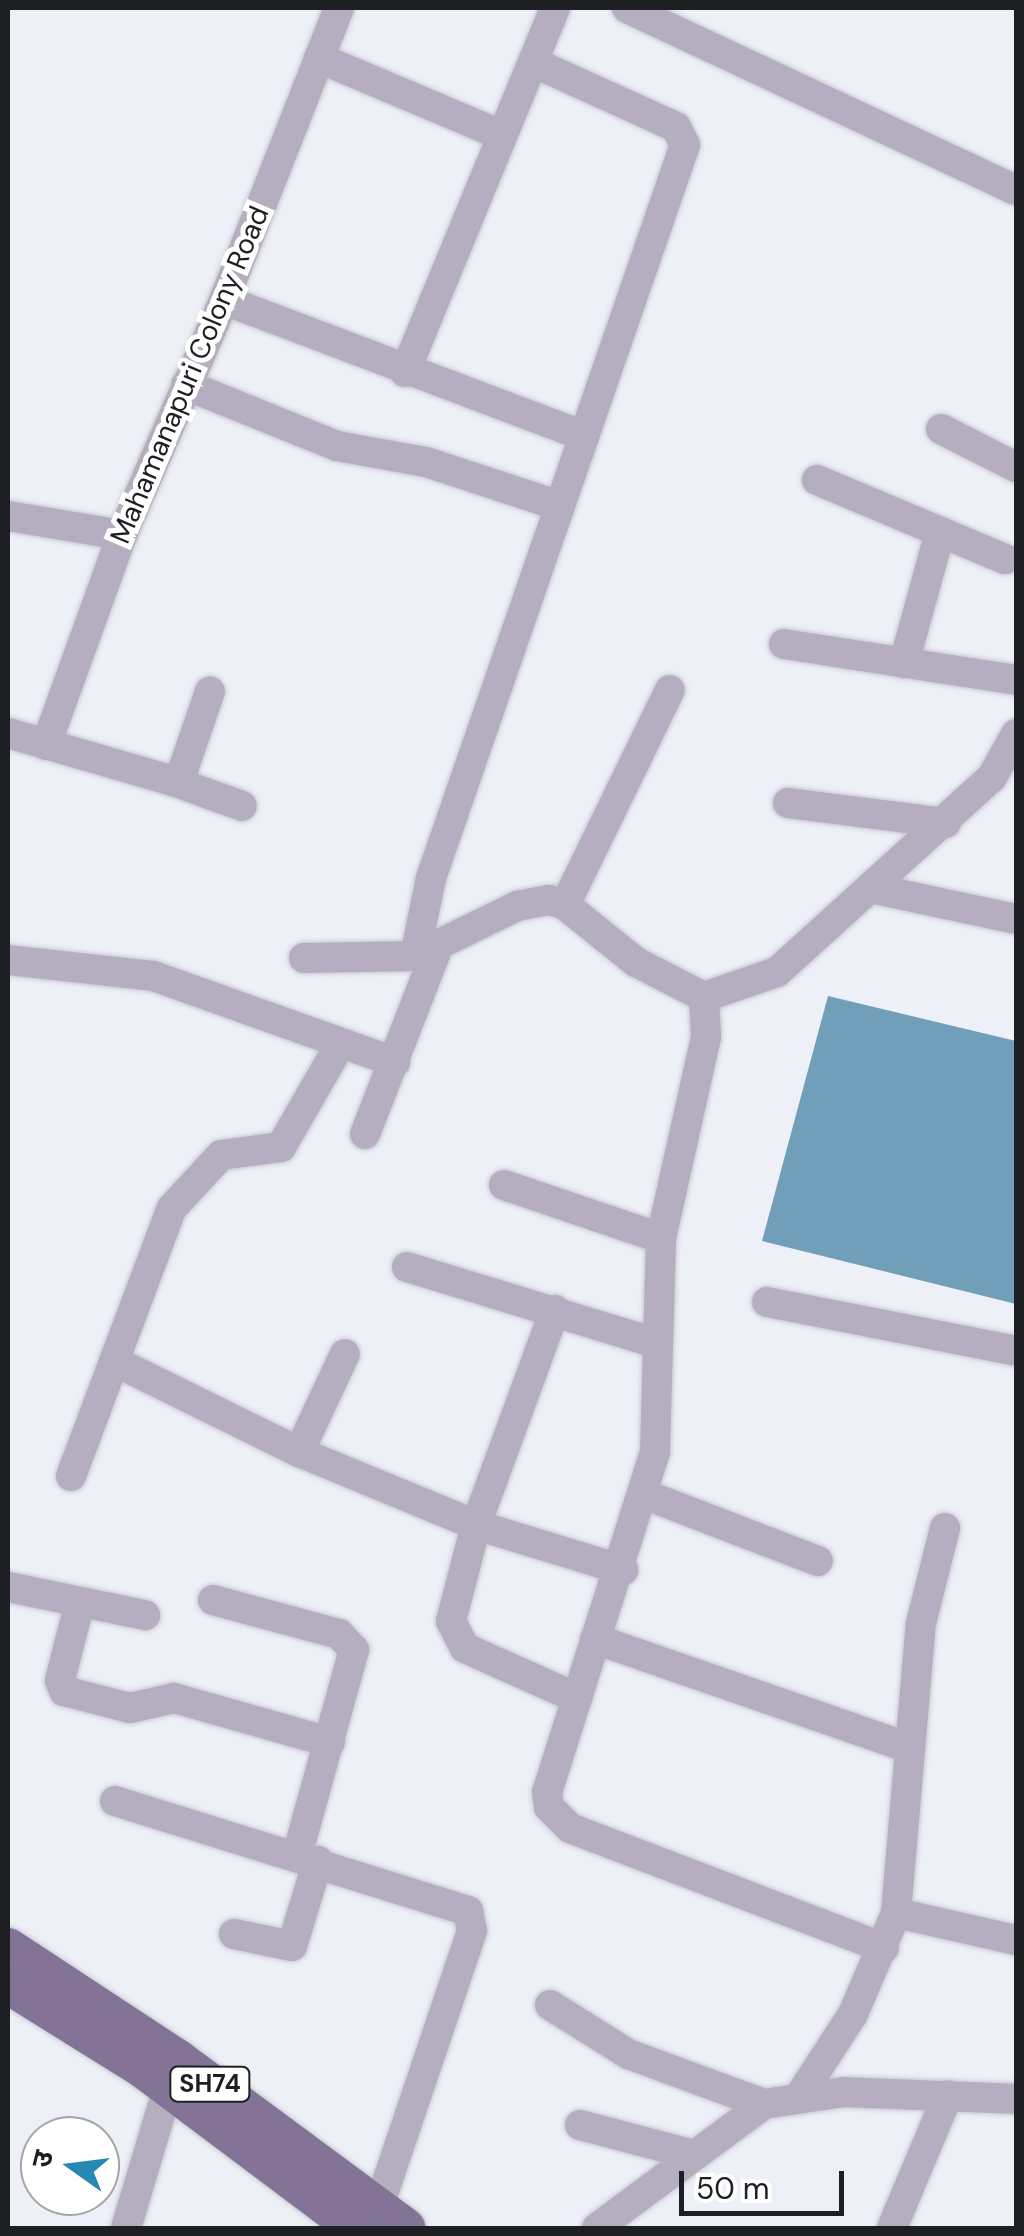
<!DOCTYPE html>
<html>
<head>
<meta charset="utf-8">
<style>
  body { margin:0 }
  #map { position:relative; width:1024px; height:2236px; overflow:hidden; background:#eef0f8; font-family:"DM Sans","Noto Sans Devanagari",sans-serif }
  div>[style] { position:absolute }
  [style*='--x'] { left:calc(var(--x)*1px); top:calc(var(--y)*1px); width:calc(var(--w)*1px); rotate:calc(var(--a)*1deg) }
  .water>* { inset:0; background:#719fb9 }
  .roads { filter:drop-shadow(0 0 2px #c9cad1) drop-shadow(0 0 2px #c9cad1) }
  .minor>* { height:30px; margin:-15px; padding:0 15px; transform-origin:15px; border-radius:15px; background:#b5adc0 }
  .major>* { height:40px; margin:-20px; padding:0 20px; transform-origin:20px; border-radius:20px; background:#837496 }
  span { translate:-50% -50%; white-space:nowrap; text-align:center; line-height:1.15; -webkit-text-stroke:10px #fff; paint-order:stroke }
  .shield-label span { padding:2px 8px; background:#fff; border:2px solid; border-radius:8px; -webkit-text-stroke-width:0 }
  .shield-label { font-size:25px; color:#1e1f22; font-weight:700 }
  .street-label { font-size:28px; color:#1e1f22 }
  .frame { position:absolute; inset:0; border:10px solid #1e1f22; pointer-events:none }
  .north { position:absolute; left:20px; top:2116px; width:100px; height:100px; box-sizing:border-box; background:#fff; border:2px solid #a5a5a7; border-radius:50%; rotate:284deg; font-size:28px; font-weight:700; line-height:40px; text-align:center; color:#1e1f22 }
  .north::after { content:''; display:block; margin:auto; width:35px; height:45px; background:#2788b3; clip-path:polygon(50% 0,100% 100%,50% 72%,0 100%) }
  .scale { position:absolute; left:679px; top:2171px; width:165px; height:45px; box-sizing:border-box; border:5px solid #1e1f22; border-top:0; padding-left:12px; font-size:30px; line-height:35px; white-space:nowrap; color:#1e1f22; -webkit-text-stroke:8px #fff; paint-order:stroke }
</style>
</head>
<body>
<div id="map">
  <div class="water">
    <div style="clip-path:polygon(828px 996px,1016px 1041px,1016px 1304px,762px 1241px)"></div>
  </div>
  <div class="roads">
    <div class="minor">
      <div style="--x:627;--y:8;--w:429;--a:25.1"></div>
      <div style="--x:319;--y:58;--w:195;--a:22.9"></div>
      <div style="--x:224;--y:300;--w:385;--a:20.7"></div>
      <div style="--x:405;--y:372;--w:394;--a:-67.6"></div>
      <div style="--x:186;--y:385;--w:163;--a:22"></div>
      <div style="--x:337;--y:446;--w:90;--a:10.2"></div>
      <div style="--x:426;--y:462;--w:141;--a:18.2"></div>
      <div style="--x:941;--y:429;--w:84;--a:26.9"></div>
      <div style="--x:817;--y:480;--w:204;--a:22.8"></div>
      <div style="--x:8;--y:516;--w:116;--a:9.5"></div>
      <div style="--x:784;--y:644;--w:235;--a:8.8"></div>
      <div style="--x:904;--y:663;--w:136;--a:-74.6"></div>
      <div style="--x:8;--y:733;--w:172;--a:16.2"></div>
      <div style="--x:173;--y:781;--w:15;--a:-48"></div>
      <div style="--x:183;--y:770;--w:83;--a:-71.1"></div>
      <div style="--x:46;--y:745;--w:223;--a:-70.1"></div>
      <div style="--x:122;--y:535;--w:256;--a:-66.5"></div>
      <div style="--x:224;--y:300;--w:314;--a:-68.5"></div>
      <div style="--x:173;--y:781;--w:73;--a:19.9"></div>
      <div style="--x:788;--y:803;--w:159;--a:7.2"></div>
      <div style="--x:875;--y:889;--w:144;--a:12"></div>
      <div style="--x:565;--y:905;--w:239;--a:-64"></div>
      <div style="--x:415;--y:956;--w:80;--a:-78.4"></div>
      <div style="--x:431;--y:878;--w:776;--a:-70.89"></div>
      <div style="--x:685;--y:145;--w:20;--a:-117"></div>
      <div style="--x:676;--y:127;--w:157;--a:-155.6"></div>
      <div style="--x:304;--y:958;--w:111;--a:-1"></div>
      <div style="--x:415;--y:956;--w:114;--a:-26.1"></div>
      <div style="--x:517;--y:906;--w:33;--a:-11"></div>
      <div style="--x:549;--y:900;--w:17;--a:17"></div>
      <div style="--x:565;--y:905;--w:91;--a:38.8"></div>
      <div style="--x:636;--y:962;--w:76;--a:27.2"></div>
      <div style="--x:704;--y:997;--w:40;--a:87.1"></div>
      <div style="--x:706;--y:1037;--w:206;--a:102.6"></div>
      <div style="--x:661;--y:1238;--w:214;--a:91.6"></div>
      <div style="--x:655;--y:1452;--w:357;--a:107.6"></div>
      <div style="--x:547;--y:1792;--w:15;--a:82"></div>
      <div style="--x:549;--y:1807;--w:30;--a:45"></div>
      <div style="--x:570;--y:1828;--w:336;--a:20.9"></div>
      <div style="--x:8;--y:960;--w:146;--a:6.3"></div>
      <div style="--x:153;--y:976;--w:257;--a:19.6"></div>
      <div style="--x:704;--y:997;--w:77;--a:-18.9"></div>
      <div style="--x:777;--y:972;--w:290;--a:-42.2"></div>
      <div style="--x:992;--y:777;--w:49;--a:-60.8"></div>
      <div style="--x:365;--y:1134;--w:199;--a:-68.7"></div>
      <div style="--x:504;--y:1185;--w:166;--a:18.7"></div>
      <div style="--x:407;--y:1267;--w:260;--a:17"></div>
      <div style="--x:767;--y:1302;--w:254;--a:11.1"></div>
      <div style="--x:555;--y:1310;--w:229;--a:110.2"></div>
      <div style="--x:476;--y:1525;--w:99;--a:104.6"></div>
      <div style="--x:451;--y:1621;--w:30;--a:63"></div>
      <div style="--x:465;--y:1648;--w:123;--a:24.1"></div>
      <div style="--x:114;--y:1361;--w:206;--a:26.2"></div>
      <div style="--x:299;--y:1452;--w:191;--a:22.4"></div>
      <div style="--x:476;--y:1525;--w:154;--a:17"></div>
      <div style="--x:299;--y:1452;--w:108;--a:-64.9"></div>
      <div style="--x:71;--y:1476;--w:286;--a:-69.4"></div>
      <div style="--x:172;--y:1208;--w:72;--a:-47.2"></div>
      <div style="--x:221;--y:1155;--w:61;--a:-7.6"></div>
      <div style="--x:281;--y:1147;--w:116;--a:-60.1"></div>
      <div style="--x:646;--y:1495;--w:184;--a:21"></div>
      <div style="--x:8;--y:1587;--w:140;--a:11.6"></div>
      <div style="--x:213;--y:1600;--w:131;--a:15.1"></div>
      <div style="--x:339;--y:1634;--w:22;--a:47"></div>
      <div style="--x:354;--y:1650;--w:213;--a:105.5"></div>
      <div style="--x:80;--y:1602;--w:81;--a:104.4"></div>
      <div style="--x:60;--y:1680;--w:12;--a:70"></div>
      <div style="--x:64;--y:1691;--w:68;--a:14.4"></div>
      <div style="--x:130;--y:1708;--w:45;--a:-12.8"></div>
      <div style="--x:174;--y:1698;--w:162;--a:15.8"></div>
      <div style="--x:595;--y:1639;--w:333;--a:19.1"></div>
      <div style="--x:115;--y:1801;--w:370;--a:17.3"></div>
      <div style="--x:468;--y:1911;--w:20;--a:79"></div>
      <div style="--x:472;--y:1931;--w:311;--a:108.7"></div>
      <div style="--x:896;--y:1913;--w:123;--a:12.7"></div>
      <div style="--x:234;--y:1934;--w:59;--a:11.7"></div>
      <div style="--x:292;--y:1946;--w:89;--a:-73"></div>
      <div style="--x:550;--y:2005;--w:92;--a:32.1"></div>
      <div style="--x:628;--y:2054;--w:145;--a:20.2"></div>
      <div style="--x:801;--y:2094;--w:95;--a:-57"></div>
      <div style="--x:853;--y:2014;--w:110;--a:-66.9"></div>
      <div style="--x:896;--y:1913;--w:291;--a:-85.1"></div>
      <div style="--x:921;--y:1623;--w:98;--a:-75.8"></div>
      <div style="--x:580;--y:2125;--w:114;--a:14.8"></div>
      <div style="--x:126;--y:2228;--w:146;--a:-73.3"></div>
      <div style="--x:597;--y:2228;--w:208;--a:-36.6"></div>
      <div style="--x:764;--y:2104;--w:81;--a:-8.5"></div>
      <div style="--x:844;--y:2092;--w:172;--a:2.3"></div>
      <div style="--x:892;--y:2228;--w:144;--a:-67.2"></div>
    </div>
    <div class="major">
      <div style="--x:8;--y:1948;--w:202;--a:33.3"></div>
      <div style="--x:177;--y:2059;--w:284;--a:36.5"></div>
      <div style="--x:8;--y:1984;--w:159;--a:31.9"></div>
      <div style="--x:143;--y:2068;--w:266;--a:36.9"></div>
    </div>
  </div>
  <div class="shield-label">
    <span style="left:210px;top:2084px">SH74</span>
  </div>
  <div class="street-label">
    <span style="left:190px;top:375px;rotate:-67deg">Mahamanapuri Colony Road</span>
  </div>
  <div class="frame"></div>
  <div class="north">उ</div>
  <div class="scale">50 m</div>
</div>
</body>
</html>
